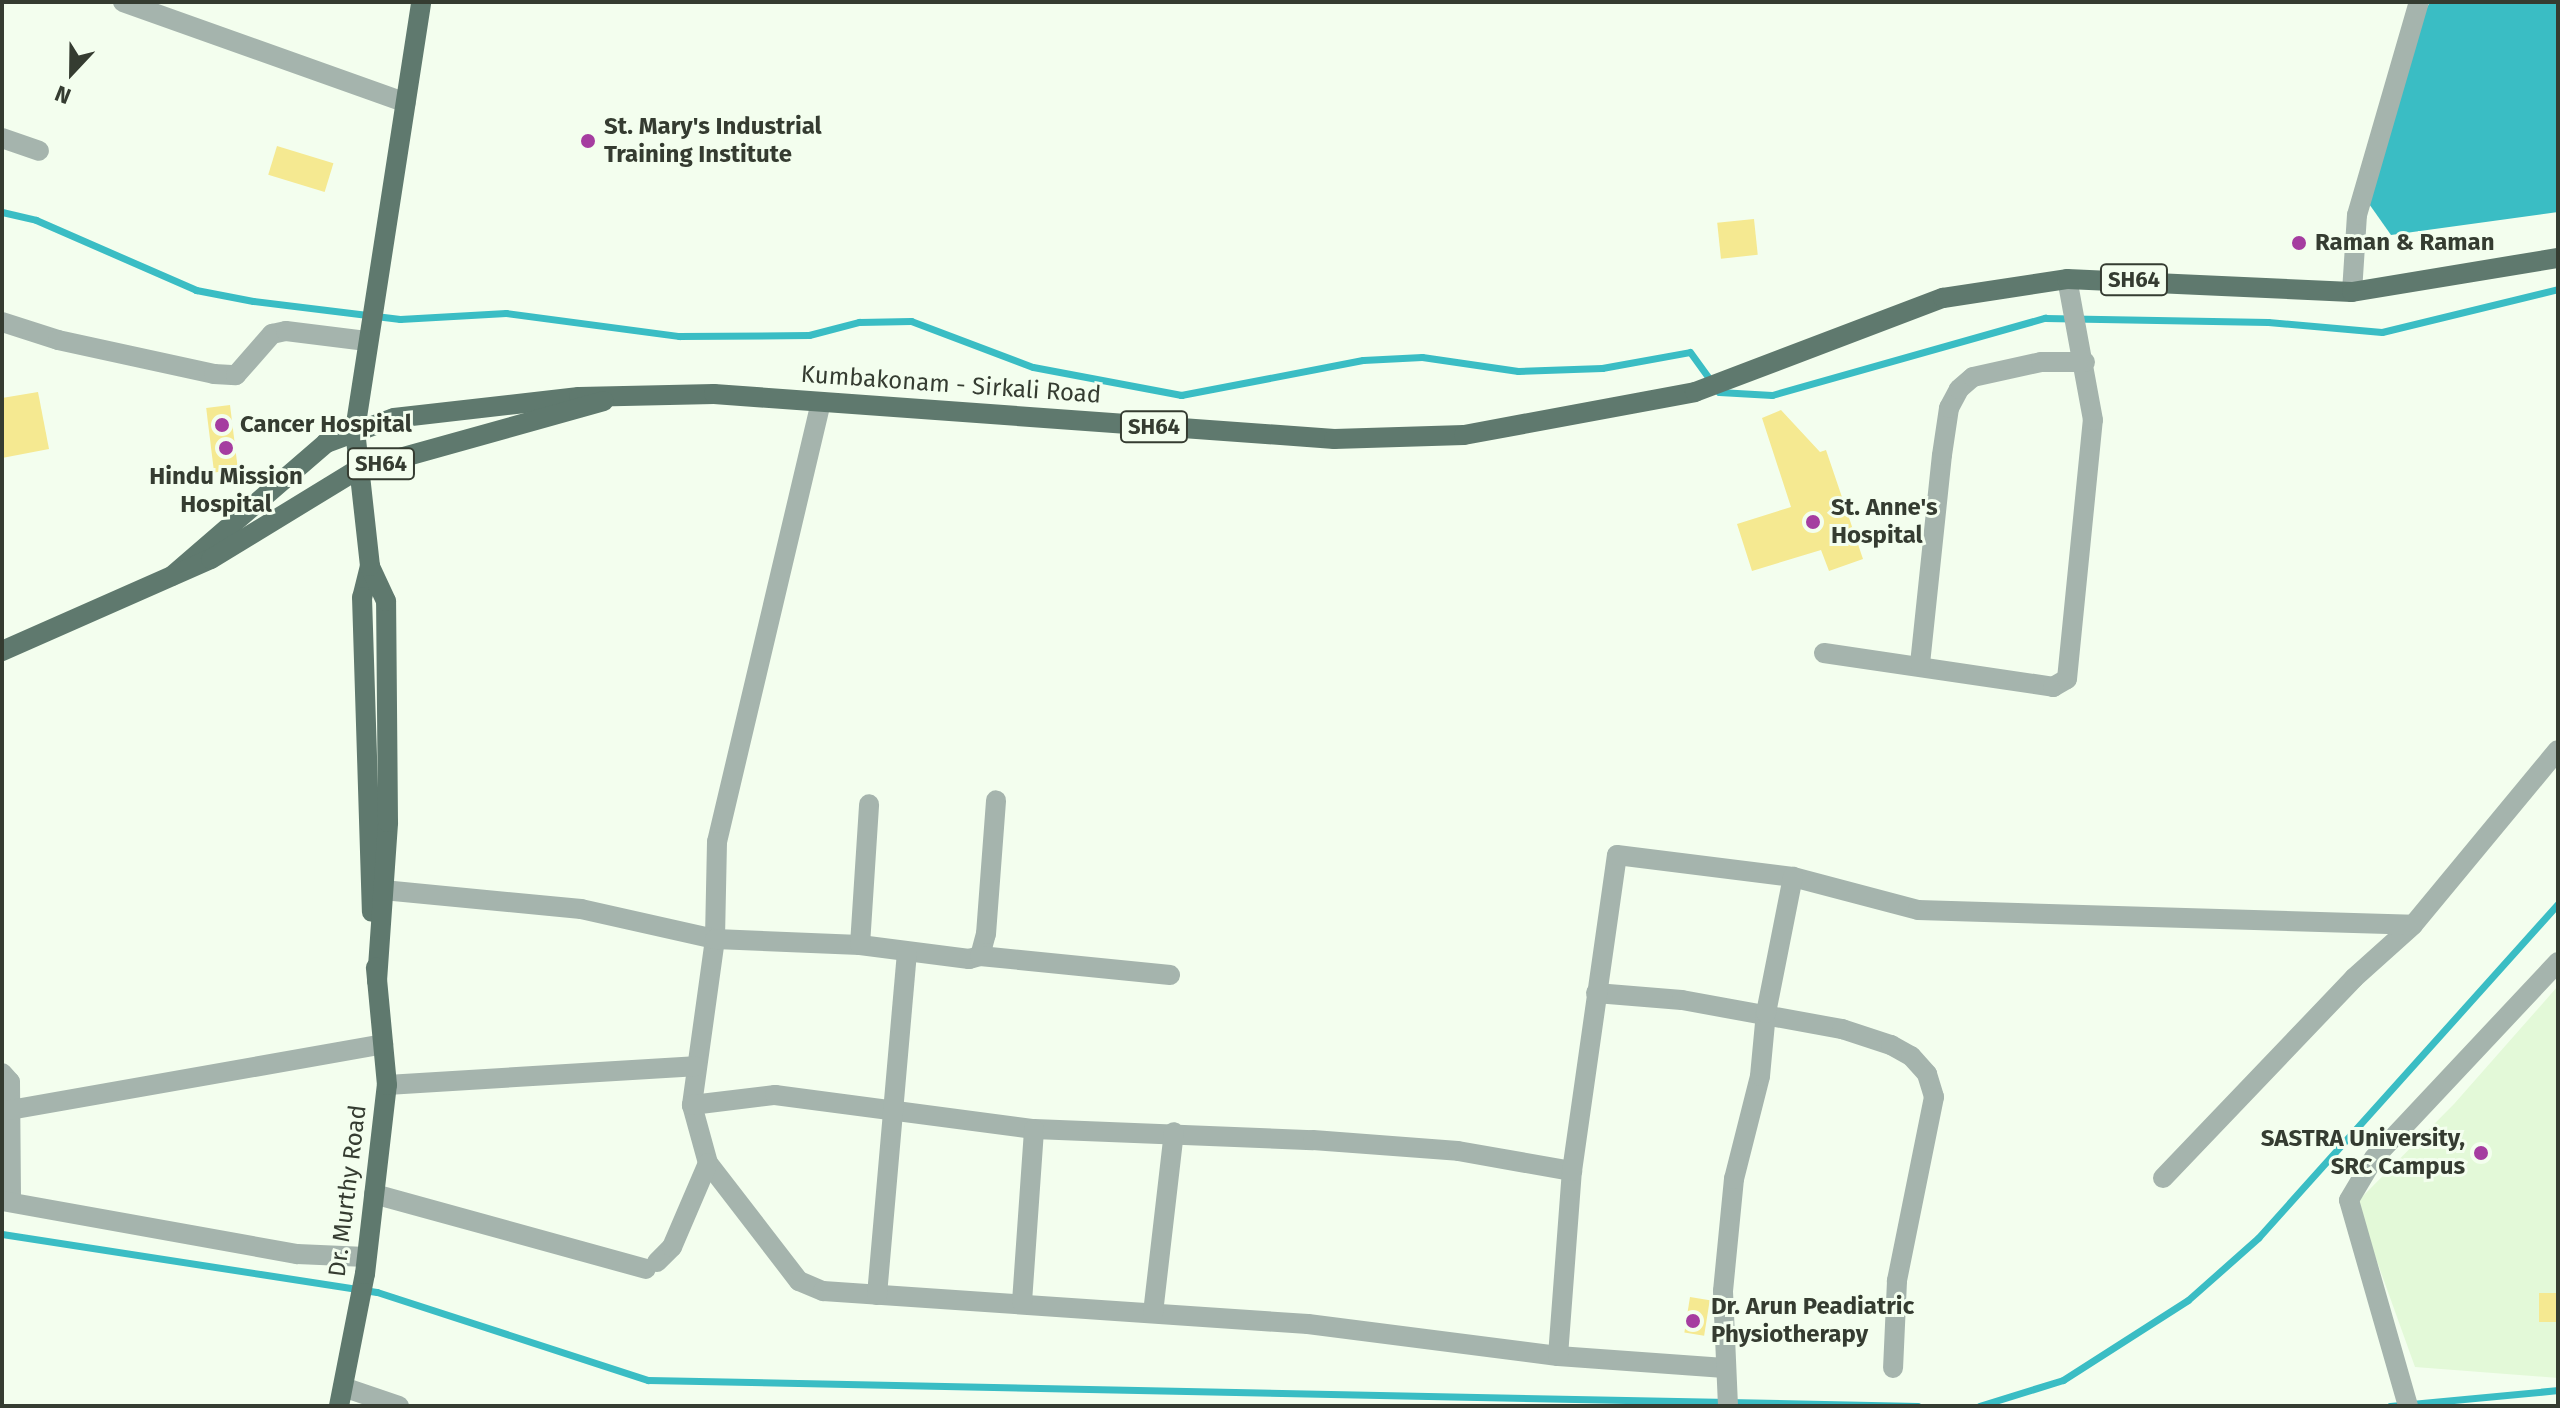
<!DOCTYPE html>
<html>
<head>
<meta charset="utf-8">
<style>
  body { margin:0 }
  #map { position:relative; width:2560px; height:1408px; overflow:hidden; background:#f3feee; font-family:"Fira Sans",sans-serif }
  div>[style] { position:absolute }
  [style*='--x'] { left:calc(var(--x)*1px); top:calc(var(--y)*1px); width:calc(var(--w)*1px); rotate:calc(var(--a)*1deg) }
  .built>* { inset:0; background:#e3f9d8 }
  .water>* { inset:0; background:#3abdc4 }
  .stream>* { height:7px; margin:-3.5px; padding:0 3.5px; transform-origin:3.5px; border-radius:3.5px; background:#3abdc4 }
  .building>* { inset:0; background:#f5e991; transform-origin:0 0 }
  .minor>* { height:20px; margin:-10px; padding:0 10px; transform-origin:10px; border-radius:10px; background:#a5b4ad }
  .major>* { height:20px; margin:-10px; padding:0 10px; transform-origin:10px; border-radius:10px; background:#5f796e }
  .dots>* { width:22px; height:22px; translate:-50% -50%; box-sizing:border-box; border:4px solid #f3feee; border-radius:50% }
  span { translate:-50% -50%; white-space:nowrap; text-align:center; line-height:1.15; -webkit-text-stroke:6px #f3feee; paint-order:stroke }
  .shield-label span { padding:2px 6px; background:#f3feee; border:2px solid; border-radius:6px; -webkit-text-stroke-width:0 }
  .shield-label { font-size:22px; color:#353c31; font-weight:700 }
  .poi-label { font-size:24px; color:#353c31; font-weight:700 }
  .left { translate:0 -50%; text-align:left }
  .right { translate:-100% -50%; text-align:right }
  .street-label { font-size:24px; color:#353c31 }
  .frame { position:absolute; inset:0; border:4px solid #353c31; pointer-events:none }
  .north { position:absolute; left:32px; top:32px; width:80px; height:80px; -webkit-text-stroke:6px #f3feee; paint-order:stroke; rotate:202deg; font-size:22px; font-weight:700; line-height:32px; text-align:center; color:#353c31 }
  .north::after { content:''; display:block; margin:auto; width:28px; height:36px; background:#353c31; clip-path:polygon(50% 0,100% 100%,50% 72%,0 100%) }
</style>
</head>
<body>
<div id="map">
  <div class="built">
    <div style="clip-path:polygon(2558px 986px,2558px 1378px,2415px 1367px,2356px 1203px,2454px 1104px)"></div>
  </div>
  <div class="water">
    <div style="clip-path:polygon(2430px 2px,2558px 2px,2558px 212px,2391px 235px,2367px 201px,2406px 47px)"></div>
  </div>
  <div class="stream">
    <div style="--x:2;--y:212;--w:35;--a:13"></div>
    <div style="--x:36;--y:220;--w:175;--a:23.6"></div>
    <div style="--x:196;--y:290;--w:58;--a:10.9"></div>
    <div style="--x:253;--y:301;--w:148;--a:7"></div>
    <div style="--x:400;--y:319;--w:106;--a:-3.2"></div>
    <div style="--x:506;--y:313;--w:175;--a:7.6"></div>
    <div style="--x:679;--y:336;--w:130;--a:-0.4"></div>
    <div style="--x:809;--y:335;--w:52;--a:-14.6"></div>
    <div style="--x:859;--y:322;--w:52;--a:-1.1"></div>
    <div style="--x:911;--y:321;--w:130;--a:20.7"></div>
    <div style="--x:1033;--y:367;--w:151;--a:10.7"></div>
    <div style="--x:1181;--y:395;--w:185;--a:-10.9"></div>
    <div style="--x:1363;--y:360;--w:59;--a:-2.9"></div>
    <div style="--x:1422;--y:357;--w:97;--a:8.3"></div>
    <div style="--x:1518;--y:371;--w:84;--a:-2"></div>
    <div style="--x:1602;--y:368;--w:89;--a:-10.3"></div>
    <div style="--x:1690;--y:352;--w:49;--a:54.1"></div>
    <div style="--x:1719;--y:392;--w:53;--a:3.2"></div>
    <div style="--x:1772;--y:395;--w:284;--a:-15.8"></div>
    <div style="--x:2045;--y:318;--w:223;--a:1"></div>
    <div style="--x:2268;--y:322;--w:114;--a:5"></div>
    <div style="--x:2382;--y:332;--w:181;--a:-13.7"></div>
    <div style="--x:2;--y:1234;--w:379;--a:8.8"></div>
    <div style="--x:377;--y:1292;--w:285;--a:18"></div>
    <div style="--x:648;--y:1380;--w:1270;--a:1.17"></div>
    <div style="--x:1979;--y:1406;--w:88;--a:-17.2"></div>
    <div style="--x:2063;--y:1380;--w:148;--a:-32.6"></div>
    <div style="--x:2188;--y:1300;--w:94;--a:-41.5"></div>
    <div style="--x:2258;--y:1238;--w:449;--a:-48.1"></div>
    <div style="--x:2390;--y:1406;--w:169;--a:-5.4"></div>
  </div>
  <div class="building">
    <div style="left:277px;top:146px;width:59px;height:30px;rotate:17deg"></div>
    <div style="left:1754px;top:219px;width:36px;height:37px;rotate:84deg"></div>
    <div style="clip-path:polygon(38px 392px,49px 449px,2px 458px,2px 398px)"></div>
    <div style="left:230px;top:405px;width:65px;height:24px;rotate:83deg"></div>
    <div style="clip-path:polygon(1781px 410px,1820px 452px,1826px 450px,1863px 559px,1829px 571px,1821px 550px,1752px 571px,1737px 524px,1791px 507px,1762px 418px)"></div>
    <div style="left:2558px;top:1293px;width:29px;height:19px;rotate:90deg"></div>
    <div style="left:1690px;top:1297px;width:20px;height:36px;rotate:9deg"></div>
  </div>
  <div class="minor">
    <div style="--x:123;--y:2;--w:300;--a:19.6"></div>
    <div style="--x:2;--y:138;--w:39;--a:19"></div>
    <div style="--x:2352;--y:292;--w:77;--a:-86.3"></div>
    <div style="--x:2357;--y:215;--w:222;--a:-73.8"></div>
    <div style="--x:2;--y:322;--w:59;--a:17.8"></div>
    <div style="--x:58;--y:340;--w:160;--a:12.3"></div>
    <div style="--x:214;--y:374;--w:22;--a:3"></div>
    <div style="--x:236;--y:375;--w:55;--a:-48.7"></div>
    <div style="--x:272;--y:334;--w:14;--a:-12"></div>
    <div style="--x:286;--y:331;--w:81;--a:7.1"></div>
    <div style="--x:821;--y:402;--w:452;--a:103.3"></div>
    <div style="--x:717;--y:842;--w:97;--a:91.2"></div>
    <div style="--x:715;--y:939;--w:168;--a:97.9"></div>
    <div style="--x:692;--y:1105;--w:60;--a:74.6"></div>
    <div style="--x:708;--y:1163;--w:149;--a:52.4"></div>
    <div style="--x:799;--y:1281;--w:26;--a:23"></div>
    <div style="--x:823;--y:1291;--w:486;--a:3.9"></div>
    <div style="--x:1308;--y:1324;--w:252;--a:7.3"></div>
    <div style="--x:1558;--y:1356;--w:167;--a:4.1"></div>
    <div style="--x:1824;--y:653;--w:232;--a:8.4"></div>
    <div style="--x:2053;--y:687;--w:16;--a:-30"></div>
    <div style="--x:2067;--y:679;--w:260;--a:-84.3"></div>
    <div style="--x:2093;--y:420;--w:143;--a:-100.4"></div>
    <div style="--x:1920;--y:664;--w:210;--a:-84"></div>
    <div style="--x:1942;--y:455;--w:48;--a:-81.5"></div>
    <div style="--x:1949;--y:408;--w:21;--a:-62"></div>
    <div style="--x:1959;--y:389;--w:18;--a:-41"></div>
    <div style="--x:1973;--y:377;--w:70;--a:-12.4"></div>
    <div style="--x:2041;--y:362;--w:44;--a:0"></div>
    <div style="--x:383;--y:890;--w:199;--a:5.5"></div>
    <div style="--x:581;--y:909;--w:137;--a:12.6"></div>
    <div style="--x:715;--y:939;--w:145;--a:2.4"></div>
    <div style="--x:860;--y:945;--w:110;--a:7.3"></div>
    <div style="--x:969;--y:959;--w:11;--a:-15"></div>
    <div style="--x:980;--y:956;--w:23;--a:-75"></div>
    <div style="--x:986;--y:934;--w:134;--a:-85.7"></div>
    <div style="--x:860;--y:945;--w:141;--a:-86.3"></div>
    <div style="--x:980;--y:956;--w:191;--a:5.7"></div>
    <div style="--x:1596;--y:993;--w:86;--a:4.7"></div>
    <div style="--x:1682;--y:1000;--w:163;--a:10.3"></div>
    <div style="--x:1842;--y:1029;--w:52;--a:18.1"></div>
    <div style="--x:1891;--y:1045;--w:23;--a:29"></div>
    <div style="--x:1911;--y:1056;--w:24;--a:48"></div>
    <div style="--x:1927;--y:1074;--w:24;--a:73"></div>
    <div style="--x:1934;--y:1097;--w:188;--a:101.4"></div>
    <div style="--x:1897;--y:1281;--w:87;--a:92.6"></div>
    <div style="--x:2;--y:1073;--w:12;--a:48"></div>
    <div style="--x:10;--y:1082;--w:120;--a:89.5"></div>
    <div style="--x:387;--y:1085;--w:308;--a:-3.5"></div>
    <div style="--x:692;--y:1105;--w:84;--a:-6.9"></div>
    <div style="--x:775;--y:1095;--w:261;--a:7.5"></div>
    <div style="--x:1034;--y:1129;--w:279;--a:2.3"></div>
    <div style="--x:1313;--y:1140;--w:145;--a:4.3"></div>
    <div style="--x:1458;--y:1151;--w:116;--a:10"></div>
    <div style="--x:10;--y:1110;--w:379;--a:-10"></div>
    <div style="--x:2163;--y:1178;--w:277;--a:-46.3"></div>
    <div style="--x:2354;--y:978;--w:79;--a:-41.9"></div>
    <div style="--x:2413;--y:925;--w:227;--a:-50.4"></div>
    <div style="--x:374;--y:1194;--w:282;--a:15.4"></div>
    <div style="--x:2;--y:1201;--w:300;--a:10.2"></div>
    <div style="--x:297;--y:1254;--w:69;--a:2.5"></div>
    <div style="--x:657;--y:1262;--w:21;--a:-45"></div>
    <div style="--x:672;--y:1247;--w:91;--a:-66.8"></div>
    <div style="--x:877;--y:1295;--w:342;--a:-85"></div>
    <div style="--x:1022;--y:1302;--w:173;--a:-86"></div>
    <div style="--x:1153;--y:1313;--w:182;--a:-83.4"></div>
    <div style="--x:1558;--y:1356;--w:186;--a:-85.7"></div>
    <div style="--x:1572;--y:1171;--w:319;--a:-81.9"></div>
    <div style="--x:1617;--y:855;--w:177;--a:7.1"></div>
    <div style="--x:1793;--y:877;--w:129;--a:14.8"></div>
    <div style="--x:1918;--y:910;--w:495;--a:1.7"></div>
    <div style="--x:343;--y:1387;--w:59;--a:18.7"></div>
    <div style="--x:1728;--y:1406;--w:115;--a:-92.5"></div>
    <div style="--x:1723;--y:1291;--w:113;--a:-84.4"></div>
    <div style="--x:1734;--y:1179;--w:106;--a:-75.8"></div>
    <div style="--x:1760;--y:1076;--w:63;--a:-84.6"></div>
    <div style="--x:1766;--y:1013;--w:139;--a:-78.8"></div>
    <div style="--x:2408;--y:1406;--w:214;--a:-106"></div>
    <div style="--x:2349;--y:1200;--w:49;--a:-59.2"></div>
    <div style="--x:2374;--y:1158;--w:269;--a:-46.8"></div>
  </div>
  <div class="major">
    <div style="--x:370;--y:566;--w:32;--a:104"></div>
    <div style="--x:362;--y:597;--w:315;--a:88.2"></div>
    <div style="--x:172;--y:576;--w:203;--a:-40.8"></div>
    <div style="--x:326;--y:443;--w:72;--a:-20.2"></div>
    <div style="--x:394;--y:418;--w:186;--a:-6.5"></div>
    <div style="--x:579;--y:397;--w:135;--a:-1.3"></div>
    <div style="--x:714;--y:394;--w:622;--a:4.15"></div>
    <div style="--x:1334;--y:439;--w:130;--a:-1.8"></div>
    <div style="--x:1464;--y:435;--w:235;--a:-10.5"></div>
    <div style="--x:1695;--y:392;--w:265;--a:-20.8"></div>
    <div style="--x:1943;--y:298;--w:125;--a:-8.7"></div>
    <div style="--x:2067;--y:279;--w:285;--a:2.6"></div>
    <div style="--x:2352;--y:292;--w:209;--a:-9.4"></div>
    <div style="--x:2;--y:651;--w:228;--a:-23.8"></div>
    <div style="--x:211;--y:559;--w:171;--a:-31.4"></div>
    <div style="--x:357;--y:470;--w:256;--a:-15.6"></div>
    <div style="--x:377;--y:981;--w:159;--a:-86"></div>
    <div style="--x:388;--y:822;--w:221;--a:-90.5"></div>
    <div style="--x:386;--y:601;--w:38;--a:-115"></div>
    <div style="--x:370;--y:566;--w:137;--a:-96.3"></div>
    <div style="--x:355;--y:430;--w:433;--a:-81.2"></div>
    <div style="--x:339;--y:1406;--w:135;--a:-78.9"></div>
    <div style="--x:365;--y:1274;--w:190;--a:-83.4"></div>
    <div style="--x:387;--y:1085;--w:118;--a:-95.4"></div>
  </div>
  <div class="dots">
    <div style="left:588px;top:141px;background:#a53da0"></div>
    <div style="left:2299px;top:243px;background:#a53da0"></div>
    <div style="left:222px;top:425px;background:#a53da0"></div>
    <div style="left:226px;top:448px;background:#a53da0"></div>
    <div style="left:1813px;top:522px;background:#a53da0"></div>
    <div style="left:2481px;top:1153px;background:#a53da0"></div>
    <div style="left:1693px;top:1321px;background:#a53da0"></div>
  </div>
  <div class="shield-label">
    <span style="left:2134px;top:280px">SH64</span>
    <span style="left:1154px;top:427px">SH64</span>
    <span style="left:381px;top:464px">SH64</span>
  </div>
  <div class="poi-label">
    <span class="left" style="left:604px;top:141px">St. Mary's Industrial<br>Training Institute</span>
    <span class="left" style="left:2315px;top:243px">Raman &amp; Raman</span>
    <span class="left" style="left:240px;top:425px">Cancer Hospital</span>
    <span style="left:226px;top:491px">Hindu Mission<br>Hospital</span>
    <span class="left" style="left:1831px;top:522px">St. Anne's<br>Hospital</span>
    <span class="right" style="left:2465px;top:1153px">SASTRA University,<br>SRC Campus</span>
    <span class="left" style="left:1711px;top:1321px">Dr. Arun Peadiatric<br>Physiotherapy</span>
  </div>
  <div class="street-label">
    <span style="left:951px;top:385px;rotate:4deg">Kumbakonam - Sirkali Road</span>
    <span style="left:348px;top:1191px;rotate:-83deg">Dr. Murthy Road</span>
  </div>
  <div class="frame"></div>
  <div class="north">N</div>
</div>
</body>
</html>
